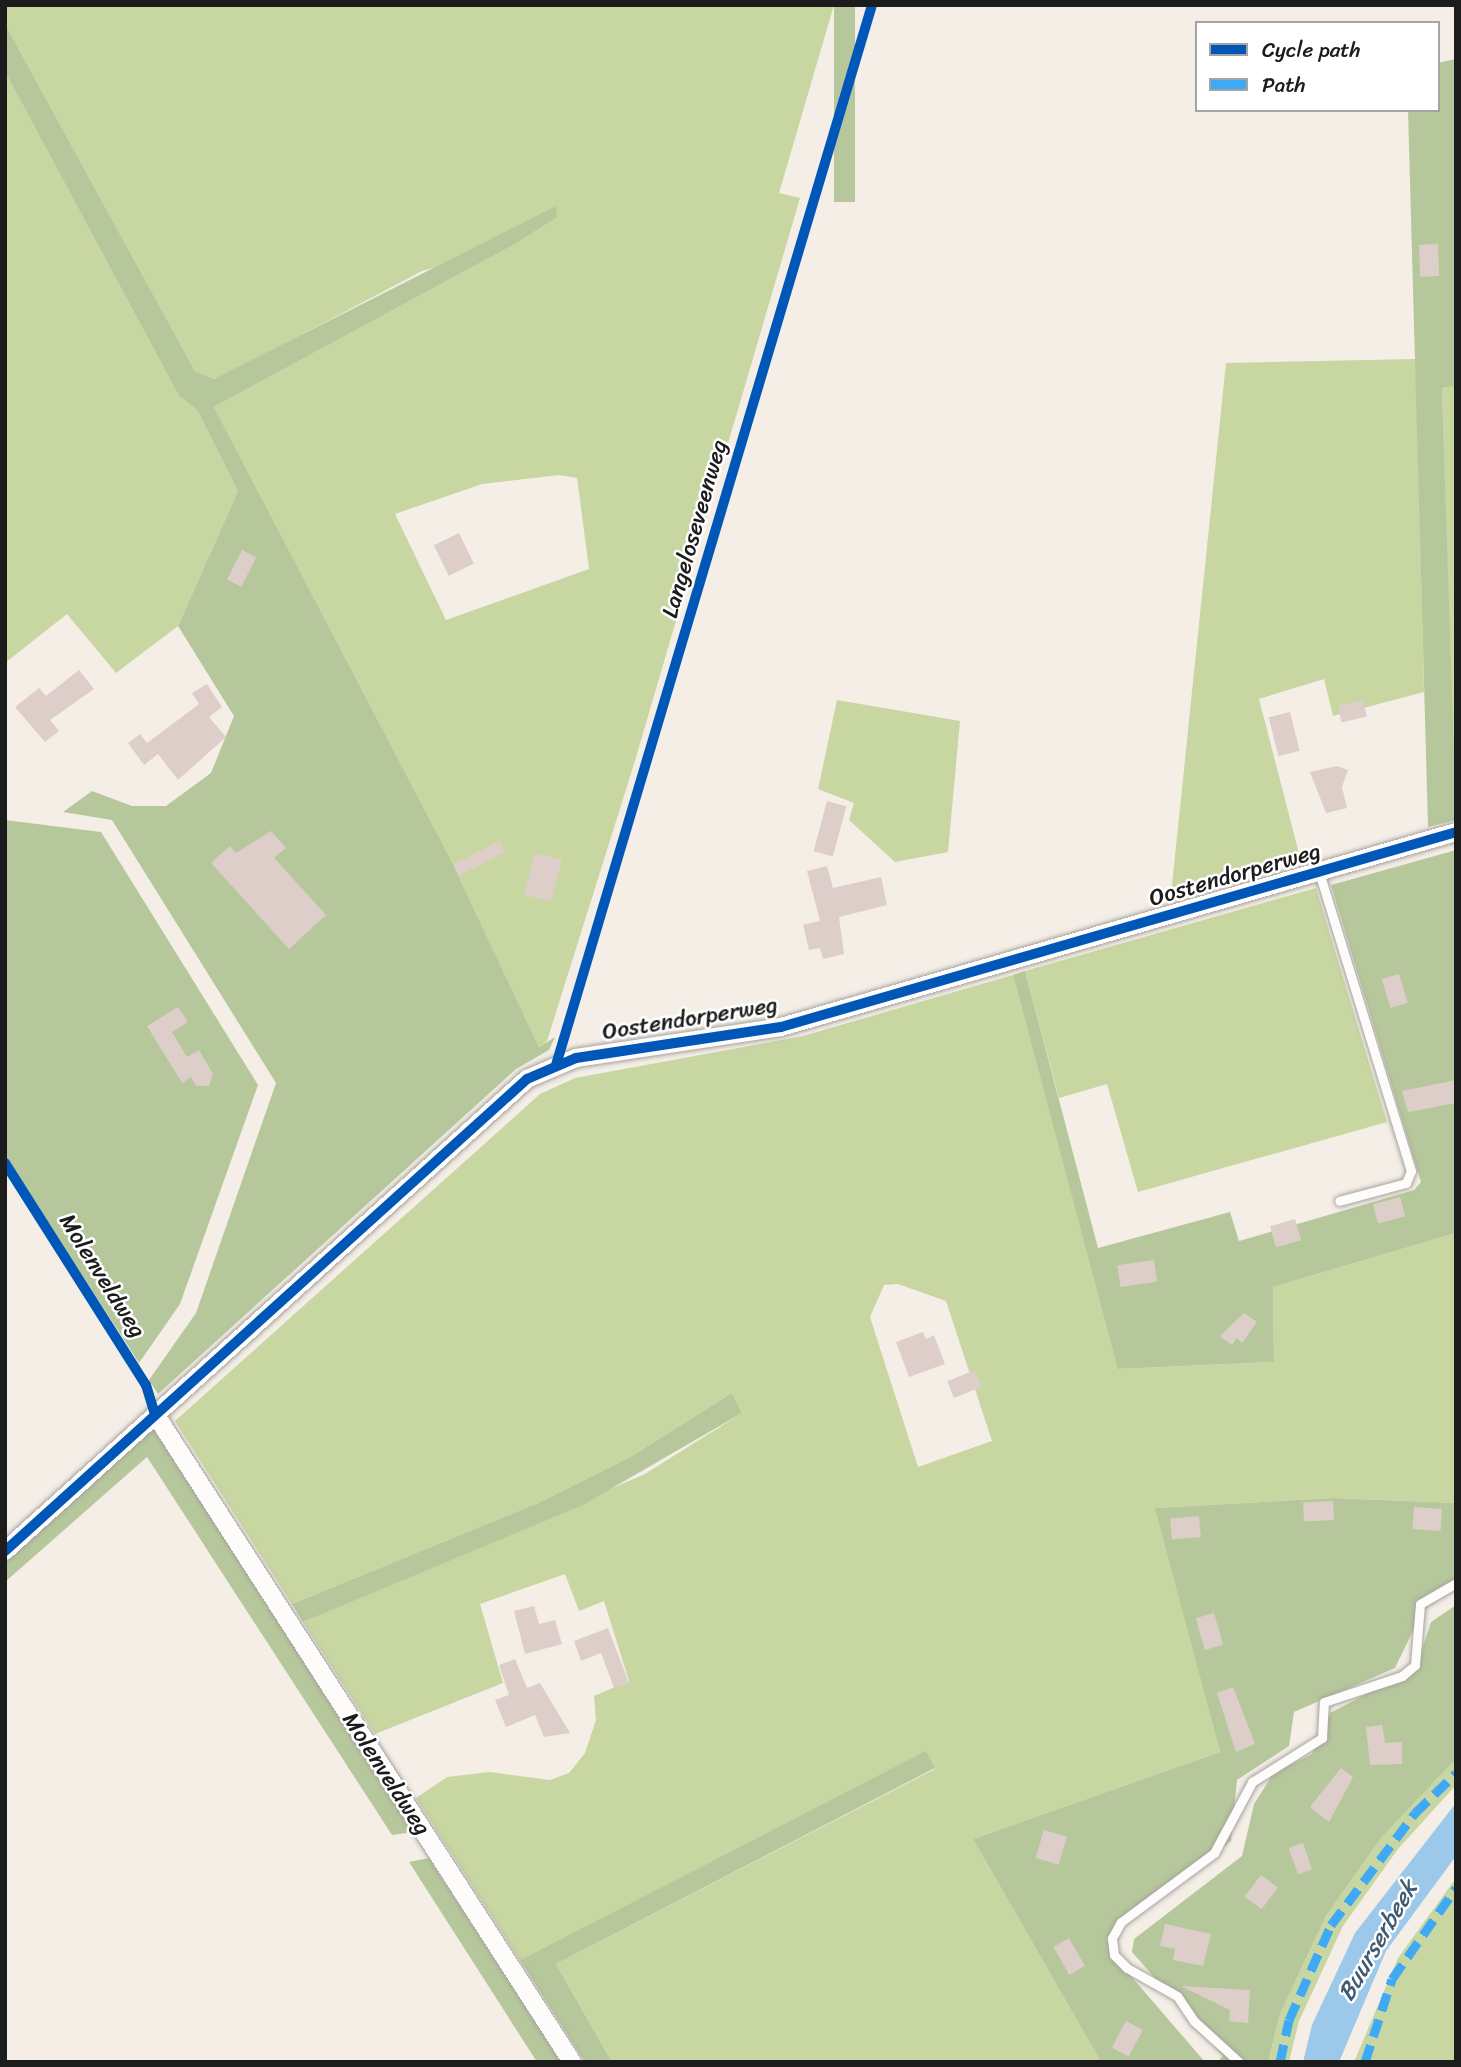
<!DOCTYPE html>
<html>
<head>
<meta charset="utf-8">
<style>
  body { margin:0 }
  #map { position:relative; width:1461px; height:2067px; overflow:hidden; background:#f4eee7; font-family:Sriracha,sans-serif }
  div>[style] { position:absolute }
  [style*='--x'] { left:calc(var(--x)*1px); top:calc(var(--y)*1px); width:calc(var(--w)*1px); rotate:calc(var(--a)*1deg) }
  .green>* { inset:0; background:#c8d6a2 }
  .forest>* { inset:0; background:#b6c89b; transform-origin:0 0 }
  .water>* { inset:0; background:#9cc8ea }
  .building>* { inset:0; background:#dececa; transform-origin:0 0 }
  .roads { filter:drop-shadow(0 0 2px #a6a39f) drop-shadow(0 0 2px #a6a39f) }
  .service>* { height:9px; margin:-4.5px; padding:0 4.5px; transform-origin:4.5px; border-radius:4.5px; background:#fdfcfb }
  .minor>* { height:18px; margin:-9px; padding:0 9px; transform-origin:9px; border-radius:9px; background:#fdfcfb }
  .quiet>* { height:9px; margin-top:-4.5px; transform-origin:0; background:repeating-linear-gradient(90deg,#3fa9f5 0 18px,transparent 0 27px) }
  .cycleway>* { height:10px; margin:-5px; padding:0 5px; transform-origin:5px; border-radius:5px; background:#0057b8 }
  span { translate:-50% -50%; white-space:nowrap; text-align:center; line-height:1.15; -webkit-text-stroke:5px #fff; paint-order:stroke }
  .street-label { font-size:23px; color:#1c1c1c }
  .water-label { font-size:24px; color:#405a6f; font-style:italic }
  .frame { position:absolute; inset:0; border:7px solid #1c1c1c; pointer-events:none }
  .legend { position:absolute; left:1195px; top:21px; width:245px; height:91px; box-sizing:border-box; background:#fff; border:2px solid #a4a4a4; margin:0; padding:9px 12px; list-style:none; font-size:21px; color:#1c1c1c }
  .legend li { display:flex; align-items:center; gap:14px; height:35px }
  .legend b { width:35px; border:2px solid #a4a4a4 }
</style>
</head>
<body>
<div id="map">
  <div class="green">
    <div style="clip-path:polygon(evenodd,5px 5px,834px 5px,779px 193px,800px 198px,634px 764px,547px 1041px,539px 1047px,451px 860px,214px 407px,513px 245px,422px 271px,227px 374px,214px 379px,195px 371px,5px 24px,5px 5px,559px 475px,577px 478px,589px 569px,446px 620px,395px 514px,482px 484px,559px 475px)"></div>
    <div style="clip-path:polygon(5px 72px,179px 396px,197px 410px,238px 491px,178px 626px,116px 673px,67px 614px,5px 663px)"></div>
    <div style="clip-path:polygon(1416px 359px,1424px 692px,1333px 716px,1324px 679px,1259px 699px,1300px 857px,1171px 895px,1226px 363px)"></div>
    <div style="clip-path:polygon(1456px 386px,1456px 792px,1454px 792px,1442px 388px)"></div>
    <div style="clip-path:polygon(837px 700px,960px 721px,948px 852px,895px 862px,849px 820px,854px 803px,818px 789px)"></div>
    <div style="clip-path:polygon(1316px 888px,1387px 1122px,1138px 1192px,1107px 1084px,1059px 1098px,1025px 971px)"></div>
    <div style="clip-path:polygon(evenodd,1013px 975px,1119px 1369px,1274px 1362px,1273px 1287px,1456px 1233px,1456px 1503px,1333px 1498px,1156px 1508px,1220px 1752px,973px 1839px,1101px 2062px,612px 2062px,556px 1964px,935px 1769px,926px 1752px,520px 1960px,416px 1798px,447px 1777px,490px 1772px,550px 1780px,569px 1773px,585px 1753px,596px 1720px,594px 1696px,629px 1681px,604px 1601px,579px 1611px,565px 1574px,480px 1604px,503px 1683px,375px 1734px,303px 1622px,645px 1474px,742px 1413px,732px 1393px,630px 1457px,538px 1503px,292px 1604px,175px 1421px,540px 1094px,575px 1078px,803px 1036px,1013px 975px,898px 1284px,946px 1301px,992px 1441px,918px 1467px,870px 1317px,884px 1285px,898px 1284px)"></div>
    <div style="clip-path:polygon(1456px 1759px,1456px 1785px,1398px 1849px,1343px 1926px,1299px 2021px,1289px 2062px,1268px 2062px,1280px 2014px,1326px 1916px,1382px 1837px)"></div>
    <div style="clip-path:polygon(1456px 1878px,1456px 2062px,1354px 2062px,1398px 1958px)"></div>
  </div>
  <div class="forest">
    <div style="left:834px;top:5px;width:21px;height:197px"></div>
    <div style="clip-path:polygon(5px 24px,195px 371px,214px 379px,556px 206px,557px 217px,513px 245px,214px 407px,451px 860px,539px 1047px,555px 1037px,549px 1050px,516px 1069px,158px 1394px,149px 1380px,196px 1313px,276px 1083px,112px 820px,63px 812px,92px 791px,132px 806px,166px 806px,211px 773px,234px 716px,178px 626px,238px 491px,197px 410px,179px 396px,5px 72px)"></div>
    <div style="clip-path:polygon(1456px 59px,1456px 386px,1442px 388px,1456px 820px,1428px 827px,1408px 110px,1438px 110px,1438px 63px)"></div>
    <div style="clip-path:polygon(5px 820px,101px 832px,258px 1085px,180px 1304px,139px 1363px,5px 1156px)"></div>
    <div style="clip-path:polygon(1456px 850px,1456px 1233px,1273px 1287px,1274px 1362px,1118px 1369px,1013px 975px,1025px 971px,1098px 1248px,1230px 1212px,1239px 1241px,1414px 1190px,1421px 1182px,1331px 885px)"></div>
    <div style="clip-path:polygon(732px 1393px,742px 1413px,583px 1505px,303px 1622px,292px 1604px,538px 1503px,630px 1457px)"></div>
    <div style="clip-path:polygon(154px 1428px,274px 1612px,413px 1832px,392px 1835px,147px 1457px,5px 1582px,5px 1562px)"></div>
    <div style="clip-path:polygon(1333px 1498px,1456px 1503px,1456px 1588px,1423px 1610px,1395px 1668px,1294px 1712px,1289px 1746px,1237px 1780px,1231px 1841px,1122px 1928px,1116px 1943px,1124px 1968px,1205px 2062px,1101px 2062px,973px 1839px,1220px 1752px,1155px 1508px)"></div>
    <div style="clip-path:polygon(1456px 1605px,1456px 1759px,1382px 1837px,1326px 1916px,1280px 2014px,1268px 2062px,1217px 2062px,1223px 2056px,1132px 1952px,1134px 1939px,1242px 1856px,1254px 1804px,1273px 1774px,1312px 1754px,1330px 1713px,1416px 1668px,1431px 1622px)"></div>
    <div style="clip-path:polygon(926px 1751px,935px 1768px,556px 1964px,612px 2062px,585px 2062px,520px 1960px)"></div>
    <div style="clip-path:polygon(429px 1858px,462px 1909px,562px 2062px,537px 2062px,409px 1862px)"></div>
  </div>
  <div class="water">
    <div style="clip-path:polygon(1456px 1803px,1456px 1856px,1386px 1951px,1339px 2062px,1303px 2062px,1312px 2025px,1355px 1933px)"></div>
  </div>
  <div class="building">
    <div style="left:1438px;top:244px;width:32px;height:19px;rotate:88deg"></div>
    <div style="left:459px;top:533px;width:34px;height:28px;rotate:64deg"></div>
    <div style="left:242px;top:550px;width:16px;height:33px;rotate:27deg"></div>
    <div style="clip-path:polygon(79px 670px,94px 689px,50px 720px,59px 731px,45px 742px,15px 707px,39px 688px,46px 696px)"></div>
    <div style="clip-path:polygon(207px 684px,222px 707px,209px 717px,226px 737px,178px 780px,158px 754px,144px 765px,128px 743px,140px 734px,147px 743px,199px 704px,192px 693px)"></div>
    <div style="left:1363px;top:700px;width:17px;height:26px;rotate:77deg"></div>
    <div style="left:1290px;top:712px;width:40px;height:22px;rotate:76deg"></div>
    <div style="clip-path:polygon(1337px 766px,1348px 770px,1342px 787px,1347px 808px,1326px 813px,1310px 772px)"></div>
    <div style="left:827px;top:801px;width:20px;height:52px;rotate:15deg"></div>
    <div style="clip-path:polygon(271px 831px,286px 848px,274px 858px,326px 915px,289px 949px,211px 863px,230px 846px,236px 853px)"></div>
    <div style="left:499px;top:841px;width:13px;height:51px;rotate:63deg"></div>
    <div style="left:535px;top:853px;width:28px;height:43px;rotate:15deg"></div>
    <div style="clip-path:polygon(827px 866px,833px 888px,881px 877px,887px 905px,839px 917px,844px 954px,823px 959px,820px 948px,809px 950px,803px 925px,820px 921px,807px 871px)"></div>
    <div style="left:1399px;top:974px;width:30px;height:18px;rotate:73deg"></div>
    <div style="clip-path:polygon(178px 1007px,188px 1022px,172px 1032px,187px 1057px,199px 1050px,213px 1074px,209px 1086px,196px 1086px,191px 1077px,182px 1083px,147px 1026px)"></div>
    <div style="clip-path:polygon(1456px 1080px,1456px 1103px,1408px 1112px,1402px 1091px)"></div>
    <div style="left:1400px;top:1197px;width:20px;height:28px;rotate:75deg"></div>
    <div style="left:1295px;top:1219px;width:22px;height:26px;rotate:74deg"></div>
    <div style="left:1154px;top:1260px;width:22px;height:37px;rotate:82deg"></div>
    <div style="clip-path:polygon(1244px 1313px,1257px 1322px,1242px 1343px,1237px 1338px,1232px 1345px,1220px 1336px)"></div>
    <div style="clip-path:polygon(923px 1332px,926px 1339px,934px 1335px,945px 1364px,909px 1377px,896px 1342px)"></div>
    <div style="left:975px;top:1370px;width:18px;height:30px;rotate:68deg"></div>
    <div style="left:1333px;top:1501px;width:19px;height:30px;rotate:87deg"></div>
    <div style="left:1414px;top:1507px;width:28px;height:22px;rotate:4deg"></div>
    <div style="left:1199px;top:1516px;width:21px;height:29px;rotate:85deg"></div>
    <div style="clip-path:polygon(534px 1606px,539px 1624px,555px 1620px,562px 1644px,525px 1654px,514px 1611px)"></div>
    <div style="left:1214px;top:1613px;width:33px;height:19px;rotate:74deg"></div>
    <div style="clip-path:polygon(608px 1628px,629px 1683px,614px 1688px,601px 1653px,581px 1661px,574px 1641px)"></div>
    <div style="clip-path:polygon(515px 1659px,527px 1688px,540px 1683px,570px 1733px,544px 1737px,535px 1715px,506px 1727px,495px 1700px,509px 1695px,499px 1665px)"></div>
    <div style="clip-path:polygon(1233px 1687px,1255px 1744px,1236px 1752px,1217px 1693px)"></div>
    <div style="clip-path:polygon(1382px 1725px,1385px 1743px,1402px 1742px,1402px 1764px,1370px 1765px,1366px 1727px)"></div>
    <div style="clip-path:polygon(1341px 1768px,1353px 1777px,1329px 1822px,1310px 1807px)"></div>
    <div style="left:1044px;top:1830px;width:24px;height:29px;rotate:17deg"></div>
    <div style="left:1303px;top:1843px;width:28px;height:15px;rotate:71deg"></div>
    <div style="left:1261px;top:1875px;width:21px;height:27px;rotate:37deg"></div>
    <div style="clip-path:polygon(1165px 1924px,1211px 1934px,1203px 1966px,1173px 1960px,1175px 1949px,1160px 1946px)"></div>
    <div style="left:1069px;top:1938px;width:32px;height:18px;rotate:60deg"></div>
    <div style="clip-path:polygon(1181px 1986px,1250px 1990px,1248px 2023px,1229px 2021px,1230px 2010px)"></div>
    <div style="left:1126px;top:2021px;width:19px;height:30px;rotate:28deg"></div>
  </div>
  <div class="roads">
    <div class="service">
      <div style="--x:1319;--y:872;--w:313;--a:72.9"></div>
      <div style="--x:1411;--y:1171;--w:13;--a:113"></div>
      <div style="--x:1406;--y:1183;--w:69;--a:165"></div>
      <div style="--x:1239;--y:2062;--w:61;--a:-137.7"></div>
      <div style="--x:1194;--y:2021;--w:30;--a:-124"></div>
      <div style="--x:1177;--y:1996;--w:57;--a:-150.8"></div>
      <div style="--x:1127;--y:1968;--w:18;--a:-135"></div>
      <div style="--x:1114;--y:1955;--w:17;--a:-97"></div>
      <div style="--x:1112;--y:1938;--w:18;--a:-61"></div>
      <div style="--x:1121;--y:1922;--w:116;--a:-36.6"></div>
      <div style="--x:1214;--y:1853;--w:81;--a:-61.8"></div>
      <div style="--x:1252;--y:1782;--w:83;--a:-32.2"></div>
      <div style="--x:1322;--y:1738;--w:36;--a:-87"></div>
      <div style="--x:1324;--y:1702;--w:82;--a:-18.4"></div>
      <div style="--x:1402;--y:1676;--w:17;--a:-40"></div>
      <div style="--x:1415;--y:1665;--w:61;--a:-85.3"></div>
      <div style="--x:1420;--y:1604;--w:42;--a:-30.3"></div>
    </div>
    <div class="minor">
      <div style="--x:155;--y:1414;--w:771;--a:57.24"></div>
      <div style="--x:5;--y:1551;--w:704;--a:-42.12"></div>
      <div style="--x:527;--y:1079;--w:53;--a:-23.2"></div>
      <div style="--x:576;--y:1058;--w:207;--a:-8.6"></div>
      <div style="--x:781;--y:1027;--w:703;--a:-16.11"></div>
    </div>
  </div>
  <div class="quiet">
    <div style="--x:1280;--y:2062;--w:43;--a:-77.9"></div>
    <div style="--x:1289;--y:2020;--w:104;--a:-66.1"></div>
    <div style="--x:1331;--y:1925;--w:140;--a:-53.1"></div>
    <div style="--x:1415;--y:1813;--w:57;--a:-44.3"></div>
    <div style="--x:1365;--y:2062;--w:87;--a:-72"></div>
    <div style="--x:1392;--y:1979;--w:111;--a:-54.9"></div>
  </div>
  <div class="cycleway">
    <div style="--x:556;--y:1065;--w:1106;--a:-73.4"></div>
    <div style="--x:5;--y:1163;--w:263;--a:57.6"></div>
    <div style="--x:146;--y:1385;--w:30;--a:73"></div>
    <div style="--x:5;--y:1551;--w:704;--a:-42.12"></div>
    <div style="--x:527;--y:1079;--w:53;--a:-23.2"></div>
    <div style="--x:576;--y:1058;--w:207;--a:-8.6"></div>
    <div style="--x:781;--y:1027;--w:703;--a:-16.11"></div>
  </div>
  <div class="street-label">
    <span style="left:695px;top:529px;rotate:-74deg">Langeloseveenweg</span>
    <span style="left:1235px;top:875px;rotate:-16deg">Oostendorperweg</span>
    <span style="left:690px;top:1019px;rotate:-9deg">Oostendorperweg</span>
    <span style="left:102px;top:1276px;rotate:58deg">Molenveldweg</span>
    <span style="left:386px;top:1774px;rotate:57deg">Molenveldweg</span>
  </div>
  <div class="water-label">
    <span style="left:1378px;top:1941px;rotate:-60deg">Buurserbeek</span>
  </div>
  <div class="frame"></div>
  <ul class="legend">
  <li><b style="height:9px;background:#0057b8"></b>Cycle path</li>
  <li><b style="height:9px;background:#3fa9f5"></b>Path</li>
  </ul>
</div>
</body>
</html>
